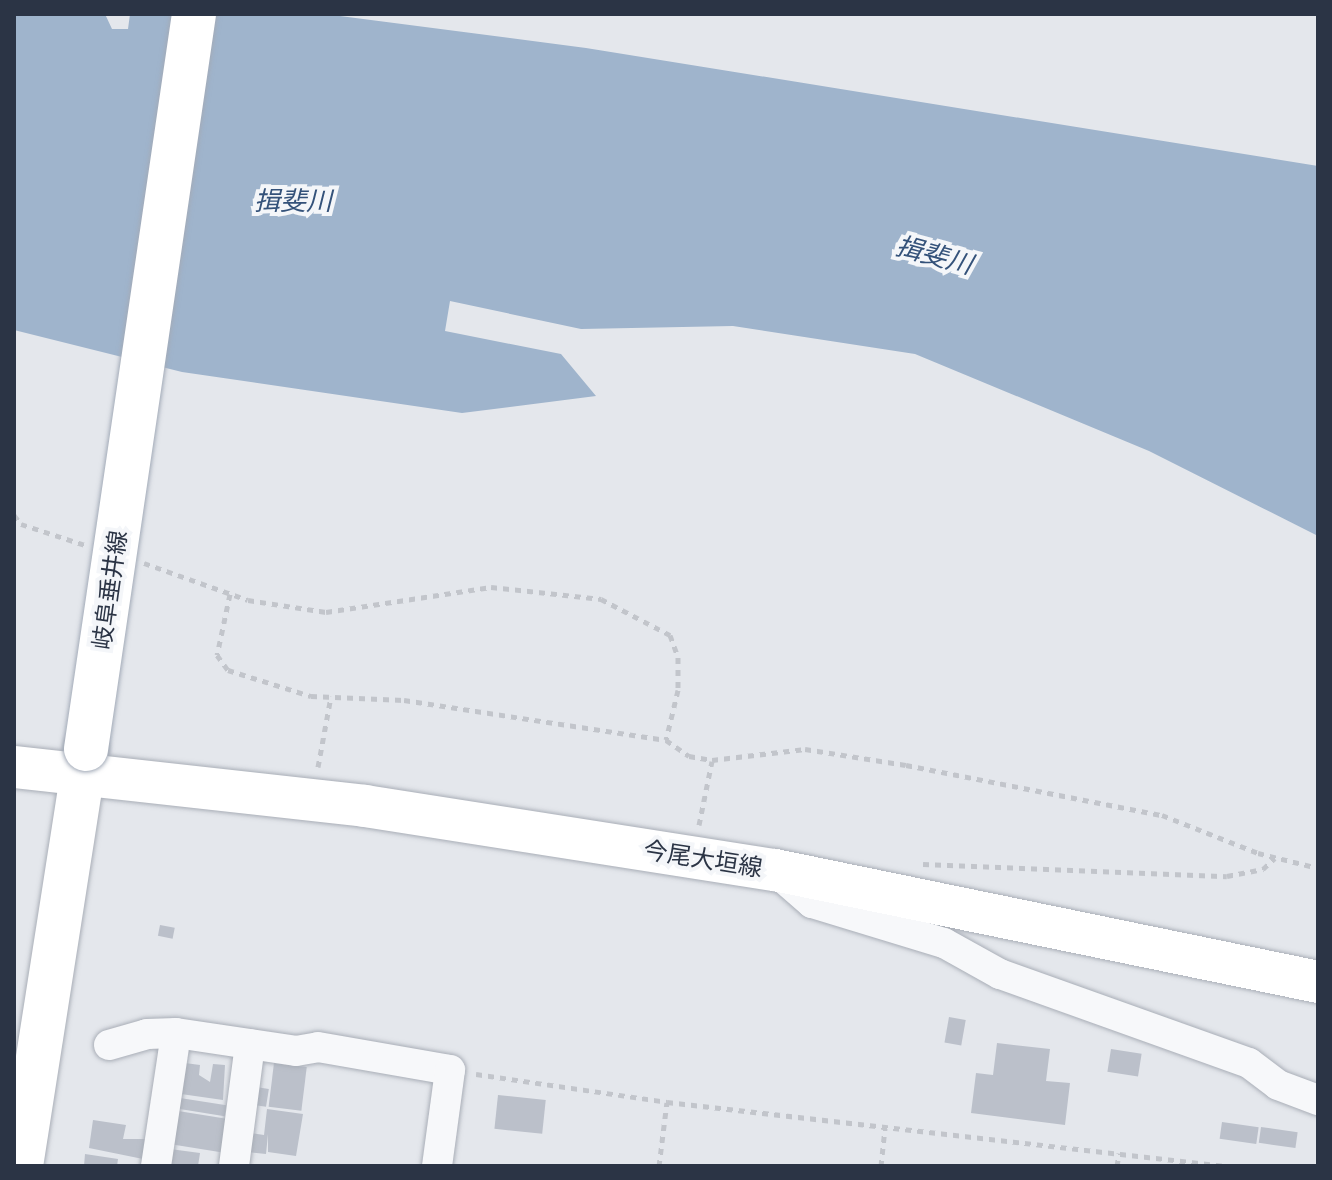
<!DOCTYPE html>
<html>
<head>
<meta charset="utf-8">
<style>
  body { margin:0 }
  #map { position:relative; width:1332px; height:1180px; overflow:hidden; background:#e4e7ec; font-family:Montserrat,"Noto Sans JP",sans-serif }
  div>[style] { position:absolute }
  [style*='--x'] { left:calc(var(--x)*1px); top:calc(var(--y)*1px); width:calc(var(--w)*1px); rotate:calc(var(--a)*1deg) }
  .water>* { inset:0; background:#9fb4cc }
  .building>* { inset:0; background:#bbc0ca; transform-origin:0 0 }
  .path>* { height:5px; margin-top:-2.5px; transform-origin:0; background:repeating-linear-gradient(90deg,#c2c5cb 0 6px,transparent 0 12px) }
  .roads { filter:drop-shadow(0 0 2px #a9aeb7) drop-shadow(0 0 2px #a9aeb7) }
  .minor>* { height:30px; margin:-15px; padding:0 15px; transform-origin:15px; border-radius:15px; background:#f7f8fa }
  .secondary>* { height:42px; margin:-21px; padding:0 21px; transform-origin:21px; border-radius:21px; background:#fff }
  .primary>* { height:44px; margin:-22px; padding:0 22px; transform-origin:22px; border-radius:22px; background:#fff }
  .bridges { filter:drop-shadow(0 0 2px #a3abb8) drop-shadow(0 0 2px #a3abb8) }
  .primary-bridge>* { height:44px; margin:-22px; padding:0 22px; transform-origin:22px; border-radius:22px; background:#fff }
  span { translate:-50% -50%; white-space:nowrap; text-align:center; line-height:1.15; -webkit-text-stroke:8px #f4f6f9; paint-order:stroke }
  .street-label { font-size:24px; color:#2b3445 }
  .water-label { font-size:26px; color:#34527a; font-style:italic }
  .frame { position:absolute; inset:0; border:16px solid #2b3445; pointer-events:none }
</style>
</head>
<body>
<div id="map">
  <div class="water">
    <div style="clip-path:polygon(14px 14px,105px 14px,112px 29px,128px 29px,130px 14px,340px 16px,586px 48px,1318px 166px,1318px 536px,1149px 451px,915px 354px,733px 326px,581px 329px,450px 301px,445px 331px,561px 354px,596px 396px,462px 413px,182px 372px,14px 330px)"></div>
  </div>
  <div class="building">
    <div style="left:160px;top:925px;width:15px;height:11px;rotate:11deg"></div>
    <div style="left:949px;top:1017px;width:17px;height:26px;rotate:10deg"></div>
    <div style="clip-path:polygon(997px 1043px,1050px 1049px,1046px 1081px,1070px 1083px,1065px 1125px,971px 1113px,976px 1073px,993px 1075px)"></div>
    <div style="left:1111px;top:1049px;width:31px;height:23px;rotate:9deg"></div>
    <div style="clip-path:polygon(185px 1063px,200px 1065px,199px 1075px,210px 1082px,213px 1064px,225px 1065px,223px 1100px,181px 1094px)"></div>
    <div style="left:274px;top:1063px;width:33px;height:44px;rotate:7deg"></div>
    <div style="left:256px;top:1087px;width:13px;height:18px;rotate:9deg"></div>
    <div style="left:498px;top:1095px;width:48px;height:34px;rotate:6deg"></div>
    <div style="left:180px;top:1098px;width:47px;height:11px;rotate:9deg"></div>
    <div style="clip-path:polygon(267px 1109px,303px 1114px,296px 1156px,268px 1152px,268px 1134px,266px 1154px,248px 1152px,250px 1133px,264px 1135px)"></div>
    <div style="left:178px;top:1111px;width:49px;height:34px;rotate:9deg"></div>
    <div style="clip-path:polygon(93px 1120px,126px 1125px,123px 1139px,147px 1139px,143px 1159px,89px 1148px)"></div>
    <div style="left:1222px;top:1122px;width:37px;height:17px;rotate:8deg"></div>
    <div style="left:1261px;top:1127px;width:37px;height:16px;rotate:8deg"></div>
    <div style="clip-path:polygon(170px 1149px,200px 1153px,198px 1166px,168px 1166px)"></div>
    <div style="clip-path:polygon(85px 1154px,118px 1159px,117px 1166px,84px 1166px)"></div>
  </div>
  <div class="path">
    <div style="--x:14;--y:515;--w:11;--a:52"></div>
    <div style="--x:21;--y:524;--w:67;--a:18.2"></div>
    <div style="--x:144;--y:563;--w:110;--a:19.6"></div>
    <div style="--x:248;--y:600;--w:79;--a:8.7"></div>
    <div style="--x:326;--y:612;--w:167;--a:-8.6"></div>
    <div style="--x:491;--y:587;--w:111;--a:6.2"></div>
    <div style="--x:601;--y:599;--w:78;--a:27.6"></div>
    <div style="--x:670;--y:635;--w:23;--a:70"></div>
    <div style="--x:678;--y:657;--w:33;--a:90"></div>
    <div style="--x:678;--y:690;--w:51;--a:103.5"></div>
    <div style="--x:230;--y:594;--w:62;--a:102"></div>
    <div style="--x:217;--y:655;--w:19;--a:54"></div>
    <div style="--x:228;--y:670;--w:87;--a:17.4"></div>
    <div style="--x:311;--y:696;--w:93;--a:2.5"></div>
    <div style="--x:404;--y:700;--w:265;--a:8.7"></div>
    <div style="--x:666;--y:740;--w:28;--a:35"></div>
    <div style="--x:689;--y:756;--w:23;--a:10"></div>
    <div style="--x:712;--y:760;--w:94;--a:-6.7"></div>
    <div style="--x:805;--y:749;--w:102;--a:9"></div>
    <div style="--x:906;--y:765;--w:261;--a:11.1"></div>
    <div style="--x:1162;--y:815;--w:103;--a:21.6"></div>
    <div style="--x:1258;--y:853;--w:62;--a:14"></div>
    <div style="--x:318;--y:767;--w:72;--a:-79.6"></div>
    <div style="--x:699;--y:825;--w:65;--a:-78.5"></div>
    <div style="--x:923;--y:864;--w:304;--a:2.3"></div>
    <div style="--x:1227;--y:876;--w:37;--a:-11"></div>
    <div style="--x:1263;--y:869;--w:16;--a:-43"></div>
    <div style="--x:476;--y:1074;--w:193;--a:8.3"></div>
    <div style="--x:667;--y:1102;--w:562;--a:6.54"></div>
    <div style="--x:659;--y:1166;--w:64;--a:-82.9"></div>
    <div style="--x:881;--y:1166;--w:38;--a:-84"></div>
    <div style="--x:1117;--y:1166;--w:13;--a:-81"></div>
  </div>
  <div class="roads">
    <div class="minor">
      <div style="--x:775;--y:871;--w:49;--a:40.9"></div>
      <div style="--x:812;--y:903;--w:138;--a:16.9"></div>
      <div style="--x:944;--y:943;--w:64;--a:29"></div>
      <div style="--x:1000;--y:974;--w:264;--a:19.7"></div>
      <div style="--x:1249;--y:1063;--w:36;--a:37"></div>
      <div style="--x:1278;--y:1085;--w:43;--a:20.6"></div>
      <div style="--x:109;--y:1045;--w:40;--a:-16"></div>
      <div style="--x:147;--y:1034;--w:29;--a:-2"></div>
      <div style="--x:176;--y:1033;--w:121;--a:8.5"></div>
      <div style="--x:296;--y:1051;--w:22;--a:-10"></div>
      <div style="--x:318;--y:1047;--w:134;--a:9.9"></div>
      <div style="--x:450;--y:1070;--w:97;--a:97.7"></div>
      <div style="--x:156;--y:1166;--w:134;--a:-81.4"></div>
      <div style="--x:234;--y:1166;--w:123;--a:-82.5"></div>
    </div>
    <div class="secondary">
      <div style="--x:14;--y:767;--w:353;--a:6.3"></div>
      <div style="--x:365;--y:806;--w:415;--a:8.9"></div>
      <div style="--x:775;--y:870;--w:554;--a:11.65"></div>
    </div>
    <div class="primary">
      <div style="--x:21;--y:1166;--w:422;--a:-81.1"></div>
    </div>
  </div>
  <div class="bridges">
    <div class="primary-bridge">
      <div style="--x:86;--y:749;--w:743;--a:-81.64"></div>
    </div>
  </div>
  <div class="street-label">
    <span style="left:110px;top:590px;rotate:-82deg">岐阜垂井線</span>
    <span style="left:703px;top:859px;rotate:9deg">今尾大垣線</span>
  </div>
  <div class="water-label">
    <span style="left:293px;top:202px">揖斐川</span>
    <span style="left:934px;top:256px;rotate:15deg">揖斐川</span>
  </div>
  <div class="frame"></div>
</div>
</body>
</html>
